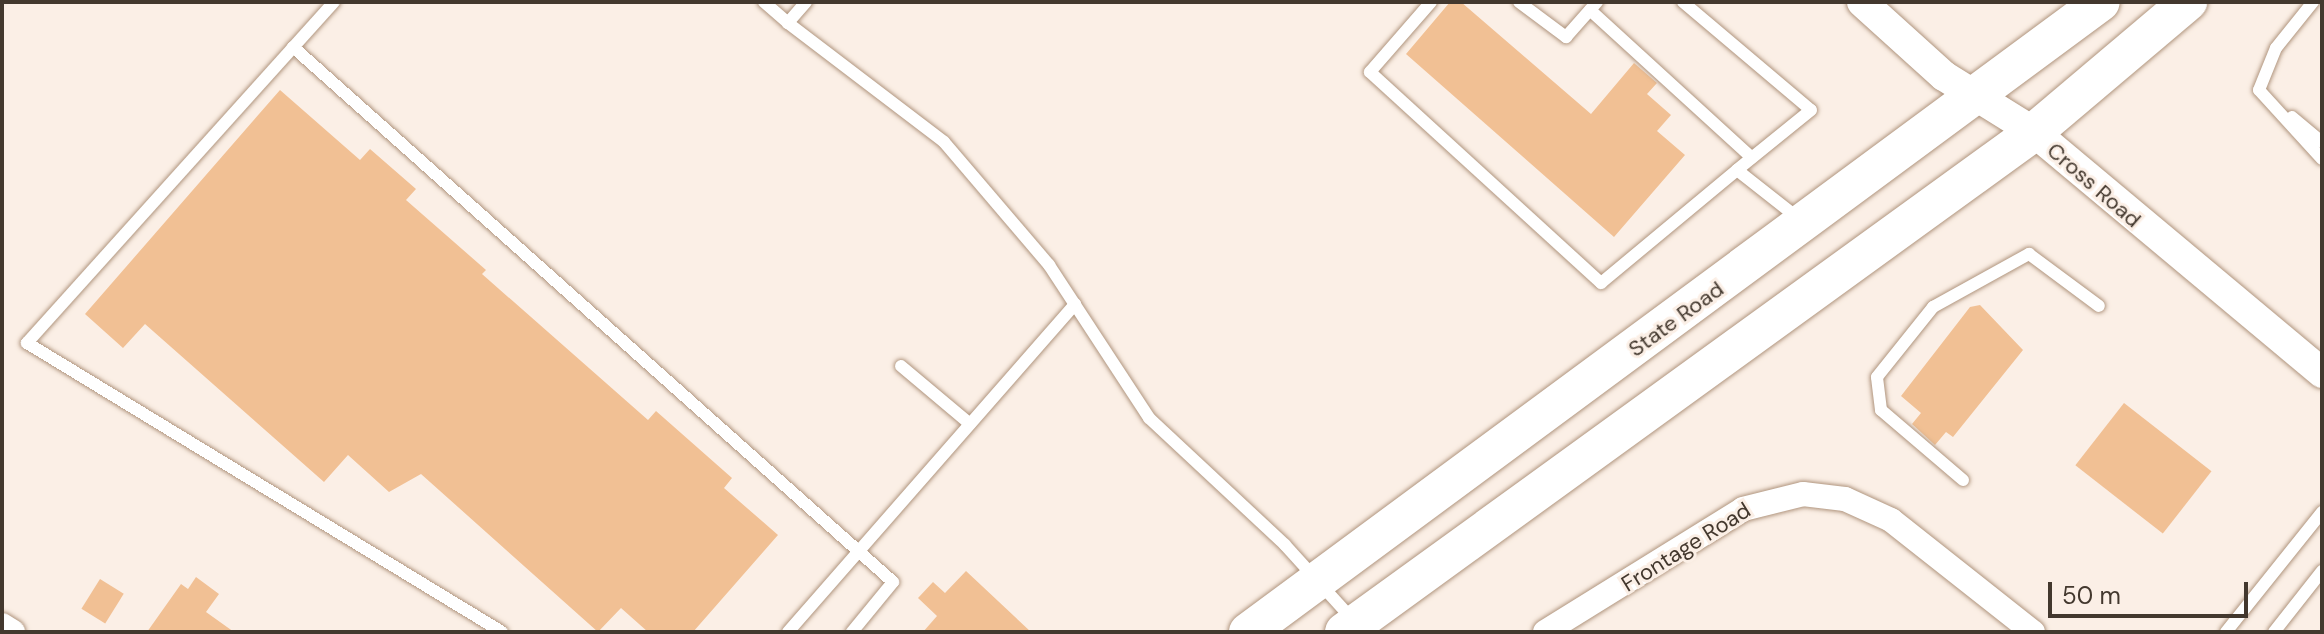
<!DOCTYPE html>
<html>
<head>
<meta charset="utf-8">
<style>
  body { margin:0 }
  #map { position:relative; width:2324px; height:634px; overflow:hidden; background:#fbefe6; font-family:"DM Sans",sans-serif }
  div>[style] { position:absolute }
  [style*='--x'] { left:calc(var(--x)*1px); top:calc(var(--y)*1px); width:calc(var(--w)*1px); rotate:calc(var(--a)*1deg) }
  .building>* { inset:0; background:#f1c094; transform-origin:0 0 }
  .roads { filter:drop-shadow(0 0 2px #b0957e) drop-shadow(0 0 2px #b0957e) }
  .service>* { height:12px; margin:-6px; padding:0 6px; transform-origin:6px; border-radius:6px; background:#fff }
  .minor>* { height:24px; margin:-12px; padding:0 12px; transform-origin:12px; border-radius:12px; background:#fff }
  .tertiary>* { height:30px; margin:-15px; padding:0 15px; transform-origin:15px; border-radius:15px; background:#fff }
  .primary>* { height:38px; margin:-19px; padding:0 19px; transform-origin:19px; border-radius:19px; background:#fff }
  span { translate:-50% -50%; white-space:nowrap; text-align:center; line-height:1.15; -webkit-text-stroke:6px #fbefe6; paint-order:stroke }
  .street-label { font-size:22px; color:#43382e }
  .frame { position:absolute; inset:0; border:4px solid #43382e; pointer-events:none }
  .scale { position:absolute; left:2048px; top:582px; width:200px; height:36px; box-sizing:border-box; border:4px solid #43382e; border-top:0; padding-left:10px; font-size:24px; line-height:28px; white-space:nowrap; color:#43382e; -webkit-text-stroke:6px #fbefe6; paint-order:stroke }
</style>
</head>
<body>
<div id="map">
  <div class="building">
    <div style="clip-path:polygon(1450px 2px,1461px 2px,1591px 114px,1634px 63px,1657px 83px,1647px 94px,1671px 115px,1657px 131px,1685px 155px,1614px 237px,1406px 54px)"></div>
    <div style="clip-path:polygon(280px 90px,360px 160px,370px 149px,416px 189px,406px 200px,486px 270px,482px 274px,648px 420px,656px 411px,732px 478px,724px 488px,778px 535px,693px 632px,648px 632px,621px 608px,598px 632px,421px 474px,389px 492px,348px 455px,324px 482px,145px 324px,123px 348px,85px 314px)"></div>
    <div style="clip-path:polygon(1980px 305px,2023px 350px,1953px 437px,1946px 432px,1935px 445px,1912px 424px,1921px 413px,1901px 396px,1970px 307px)"></div>
    <div style="left:2124px;top:403px;width:111px;height:79px;rotate:38deg"></div>
    <div style="clip-path:polygon(966px 571px,1031px 632px,923px 632px,937px 616px,918px 598px,933px 582px,945px 593px)"></div>
    <div style="clip-path:polygon(196px 577px,219px 594px,206px 612px,234px 632px,147px 632px,181px 584px,188px 589px)"></div>
    <div style="left:100px;top:579px;width:28px;height:35px;rotate:32deg"></div>
  </div>
  <div class="roads">
    <div class="service">
      <div style="--x:334;--y:2;--w:459;--a:132"></div>
      <div style="--x:27;--y:343;--w:556;--a:31.32"></div>
      <div style="--x:764;--y:2;--w:32;--a:41"></div>
      <div style="--x:806;--y:2;--w:28;--a:131"></div>
      <div style="--x:788;--y:23;--w:196;--a:37.3"></div>
      <div style="--x:944;--y:142;--w:162;--a:49.5"></div>
      <div style="--x:1049;--y:265;--w:183;--a:56.8"></div>
      <div style="--x:1149;--y:418;--w:186;--a:43"></div>
      <div style="--x:1285;--y:545;--w:103;--a:47.8"></div>
      <div style="--x:1431;--y:2;--w:93;--a:131.1"></div>
      <div style="--x:1370;--y:72;--w:313;--a:42.4"></div>
      <div style="--x:1601;--y:283;--w:177;--a:-39.7"></div>
      <div style="--x:1737;--y:170;--w:78;--a:38.2"></div>
      <div style="--x:1519;--y:2;--w:59;--a:36.7"></div>
      <div style="--x:1566;--y:37;--w:47;--a:-48.5"></div>
      <div style="--x:1683;--y:2;--w:167;--a:40.2"></div>
      <div style="--x:1811;--y:110;--w:95;--a:141"></div>
      <div style="--x:1590;--y:10;--w:219;--a:42.4"></div>
      <div style="--x:293;--y:47;--w:804;--a:41.72"></div>
      <div style="--x:893;--y:582;--w:65;--a:129.4"></div>
      <div style="--x:2259;--y:90;--w:45;--a:-68"></div>
      <div style="--x:2276;--y:48;--w:59;--a:-51.2"></div>
      <div style="--x:2259;--y:90;--w:93;--a:47.6"></div>
      <div style="--x:2292;--y:117;--w:39;--a:40"></div>
      <div style="--x:901;--y:366;--w:90;--a:40"></div>
      <div style="--x:1963;--y:480;--w:108;--a:-139.5"></div>
      <div style="--x:1881;--y:410;--w:33;--a:-97"></div>
      <div style="--x:1877;--y:377;--w:90;--a:-51.3"></div>
      <div style="--x:1933;--y:307;--w:110;--a:-28.9"></div>
      <div style="--x:2029;--y:254;--w:87;--a:36.6"></div>
      <div style="--x:788;--y:632;--w:436;--a:-48.8"></div>
      <div style="--x:2226;--y:632;--w:154;--a:-51.3"></div>
      <div style="--x:2274;--y:632;--w:78;--a:-51.8"></div>
    </div>
    <div class="minor">
      <div style="--x:2;--y:625;--w:13;--a:32"></div>
      <div style="--x:1545;--y:632;--w:233;--a:-31.8"></div>
      <div style="--x:1743;--y:509;--w:62;--a:-14"></div>
      <div style="--x:1803;--y:494;--w:42;--a:6.8"></div>
      <div style="--x:1845;--y:499;--w:51;--a:24.5"></div>
      <div style="--x:1891;--y:520;--w:181;--a:38.3"></div>
    </div>
    <div class="tertiary">
      <div style="--x:1862;--y:2;--w:110;--a:42.1"></div>
      <div style="--x:1944;--y:76;--w:106;--a:31.9"></div>
      <div style="--x:2034;--y:132;--w:376;--a:39.9"></div>
    </div>
    <div class="primary">
      <div style="--x:1248;--y:632;--w:1060;--a:-36.45"></div>
      <div style="--x:1344;--y:632;--w:852;--a:-35.93"></div>
      <div style="--x:2034;--y:132;--w:202;--a:-40.2"></div>
    </div>
  </div>
  <div class="street-label">
    <span style="left:2094px;top:185px;rotate:41deg">Cross Road</span>
    <span style="left:1676px;top:319px;rotate:-36deg">State Road</span>
    <span style="left:1686px;top:547px;rotate:-32deg">Frontage Road</span>
  </div>
  <div class="frame"></div>
  <div class="scale">50 m</div>
</div>
</body>
</html>
